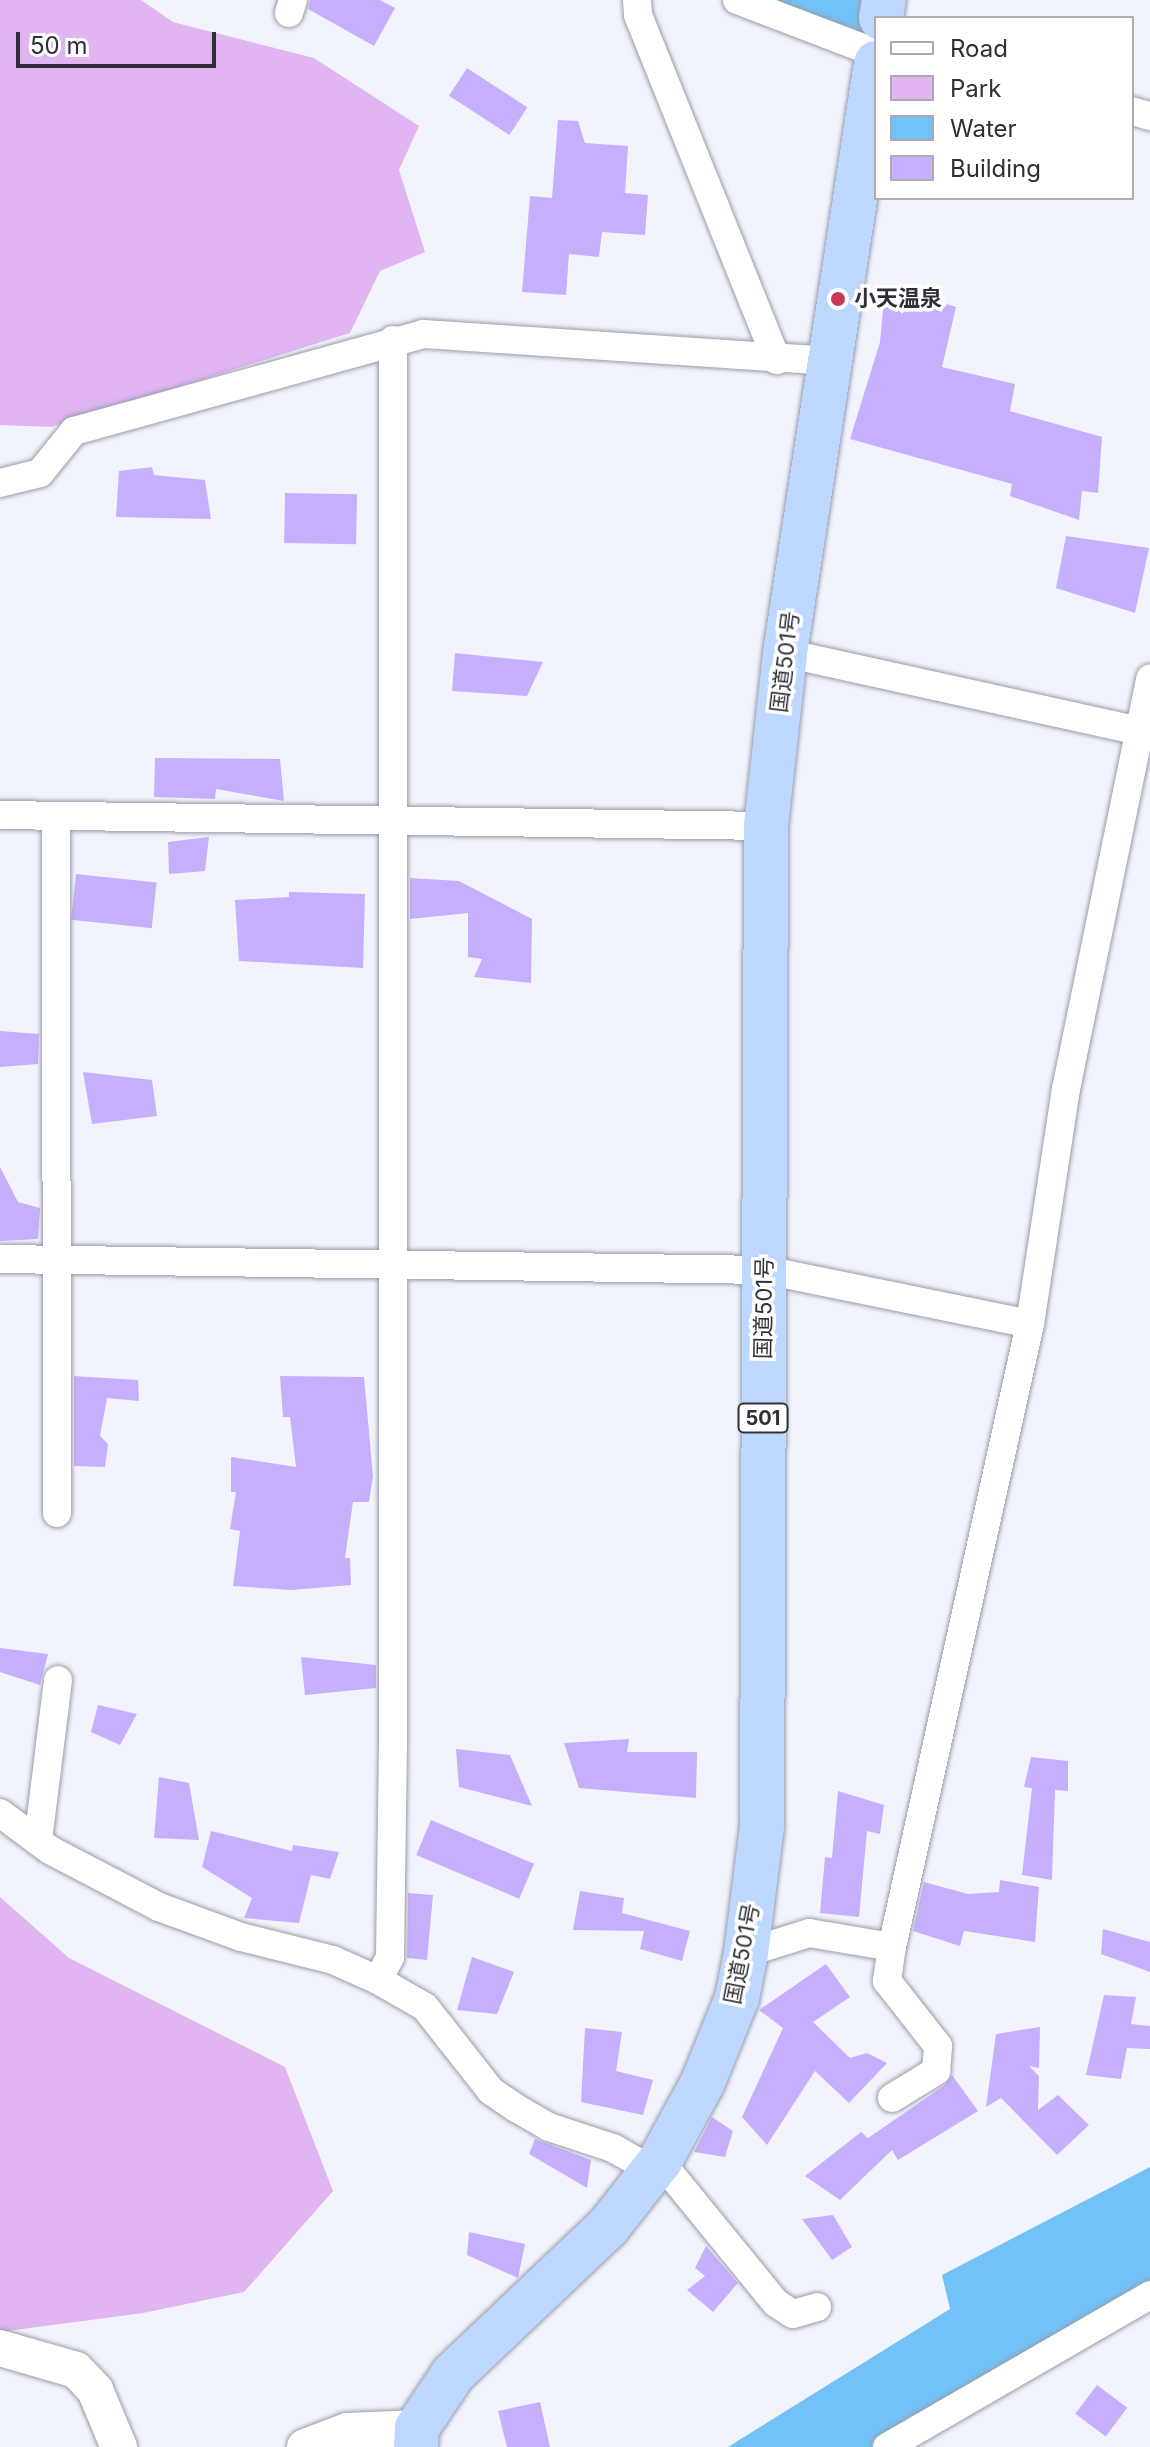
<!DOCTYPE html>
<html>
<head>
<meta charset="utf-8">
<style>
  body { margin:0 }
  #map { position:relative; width:1150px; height:2447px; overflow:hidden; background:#f2f4fd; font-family:Inter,"Noto Sans JP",sans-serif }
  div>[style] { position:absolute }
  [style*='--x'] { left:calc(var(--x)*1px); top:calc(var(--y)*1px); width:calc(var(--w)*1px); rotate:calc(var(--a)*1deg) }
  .green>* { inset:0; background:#e0b5f2 }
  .water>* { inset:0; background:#73c2f7 }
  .river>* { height:48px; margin:-24px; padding:0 24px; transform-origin:24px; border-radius:24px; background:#73c2f7 }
  .building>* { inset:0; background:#c6b0fd; transform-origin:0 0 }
  .roads { filter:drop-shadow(0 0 2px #989baa) drop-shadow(0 0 2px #989baa) }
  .minor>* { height:28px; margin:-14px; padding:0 14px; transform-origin:14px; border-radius:14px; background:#fff }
  .tertiary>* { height:36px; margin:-18px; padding:0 18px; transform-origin:18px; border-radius:18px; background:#fff }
  .trunk>* { height:44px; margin:-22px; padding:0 22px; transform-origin:22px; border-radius:22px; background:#bed7fe }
  .dots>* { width:22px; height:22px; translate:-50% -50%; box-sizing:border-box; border:4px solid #fff; border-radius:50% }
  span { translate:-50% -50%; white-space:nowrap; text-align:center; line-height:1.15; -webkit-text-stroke:7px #fff; paint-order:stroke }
  .shield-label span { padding:2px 6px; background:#fff; border:2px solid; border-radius:6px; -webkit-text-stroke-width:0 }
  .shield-label { font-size:20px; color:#2f3036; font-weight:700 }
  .poi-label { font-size:22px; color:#2f3036; font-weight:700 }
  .left { translate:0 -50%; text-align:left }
  .street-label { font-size:22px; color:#2f3036 }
  .legend { position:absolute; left:874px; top:16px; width:260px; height:184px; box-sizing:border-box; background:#fff; border:2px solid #acacaf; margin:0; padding:10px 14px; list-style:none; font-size:24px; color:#2f3036 }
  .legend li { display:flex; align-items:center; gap:16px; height:40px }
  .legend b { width:40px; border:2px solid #acacaf }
  .scale { position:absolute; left:16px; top:32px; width:200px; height:36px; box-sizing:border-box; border:4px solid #2f3036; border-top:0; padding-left:10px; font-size:24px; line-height:28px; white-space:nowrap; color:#2f3036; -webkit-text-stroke:6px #fff; paint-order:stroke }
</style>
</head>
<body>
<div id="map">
  <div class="green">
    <div style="clip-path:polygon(0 0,141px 0,173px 22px,314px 58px,419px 126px,399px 170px,425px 252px,380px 271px,350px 333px,51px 427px,0 425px)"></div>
    <div style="clip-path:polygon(0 1897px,69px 1958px,285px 2067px,333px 2191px,244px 2292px,143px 2313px,0 2332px)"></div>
  </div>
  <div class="water">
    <div style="clip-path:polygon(1150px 2167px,1150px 2283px,881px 2447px,728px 2447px,950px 2309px,942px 2275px)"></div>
  </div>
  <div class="river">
    <div style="--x:800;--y:0;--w:82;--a:21.5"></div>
  </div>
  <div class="building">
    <div style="clip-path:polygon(310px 0,380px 0,395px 8px,374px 46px,308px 9px)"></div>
    <div style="left:467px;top:68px;width:72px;height:33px;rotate:33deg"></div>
    <div style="clip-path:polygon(558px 120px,578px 121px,585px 143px,628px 146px,625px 193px,648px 195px,645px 235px,602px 232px,599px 257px,569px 254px,566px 295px,522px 292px,530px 196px,552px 198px)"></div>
    <div style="clip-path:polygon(905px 292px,956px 307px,942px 367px,1015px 384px,1010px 411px,1102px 437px,1098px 493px,1082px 491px,1079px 520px,1010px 496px,1012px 484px,850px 439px,880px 342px,884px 300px,903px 305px)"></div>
    <div style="clip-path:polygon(152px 467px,154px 475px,205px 480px,211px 519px,116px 517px,119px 471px)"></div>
    <div style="left:285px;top:493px;width:72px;height:50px;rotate:1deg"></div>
    <div style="clip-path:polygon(1066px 536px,1149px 548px,1135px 613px,1056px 588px)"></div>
    <div style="clip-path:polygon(455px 653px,543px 662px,527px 696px,452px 691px)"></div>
    <div style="clip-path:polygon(155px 758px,280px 759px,284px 801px,216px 789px,215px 799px,154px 797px)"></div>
    <div style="clip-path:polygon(209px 837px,205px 871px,169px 874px,168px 842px)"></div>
    <div style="left:76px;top:874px;width:81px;height:46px;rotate:6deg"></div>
    <div style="clip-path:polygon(410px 878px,459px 881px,532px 919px,531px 983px,474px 977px,482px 959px,468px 957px,468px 913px,410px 919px)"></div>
    <div style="clip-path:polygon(289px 892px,365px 894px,363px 968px,239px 961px,235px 900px,289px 897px)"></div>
    <div style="clip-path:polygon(0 1031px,39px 1034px,38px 1064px,0 1067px)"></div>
    <div style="clip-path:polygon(83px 1072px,152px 1080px,157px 1116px,92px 1124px)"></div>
    <div style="clip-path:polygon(0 1167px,18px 1202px,40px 1208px,38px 1239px,0 1241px)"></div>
    <div style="clip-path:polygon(74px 1376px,138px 1380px,139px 1401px,107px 1398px,100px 1436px,108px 1444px,105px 1467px,74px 1466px)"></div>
    <div style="clip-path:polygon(280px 1376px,364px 1377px,373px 1476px,369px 1502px,353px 1502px,345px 1558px,350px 1558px,351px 1585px,291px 1590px,233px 1586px,240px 1531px,230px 1529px,236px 1492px,231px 1492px,231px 1457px,296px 1467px,290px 1417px,283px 1417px)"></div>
    <div style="clip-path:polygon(0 1648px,48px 1654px,40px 1685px,0 1672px)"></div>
    <div style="clip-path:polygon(301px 1657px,376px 1665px,376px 1688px,305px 1695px)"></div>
    <div style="clip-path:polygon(98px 1705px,137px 1714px,120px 1745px,91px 1732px)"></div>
    <div style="clip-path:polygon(629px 1739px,627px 1752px,697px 1752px,696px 1798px,579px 1788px,564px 1743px)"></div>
    <div style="clip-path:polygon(456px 1749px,510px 1755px,532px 1806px,459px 1787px)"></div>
    <div style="clip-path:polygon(1031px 1757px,1068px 1761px,1068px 1791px,1055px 1790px,1052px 1880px,1022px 1875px,1032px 1788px,1024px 1787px)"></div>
    <div style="clip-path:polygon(159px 1777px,189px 1783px,199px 1840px,154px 1838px)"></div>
    <div style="clip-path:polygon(838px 1791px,884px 1805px,880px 1834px,867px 1831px,859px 1917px,820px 1913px,825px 1857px,832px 1858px)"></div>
    <div style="left:431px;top:1820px;width:112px;height:38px;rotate:23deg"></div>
    <div style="clip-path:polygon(211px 1831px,292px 1851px,293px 1845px,339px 1852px,330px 1879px,311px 1875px,299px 1923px,244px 1918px,252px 1898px,202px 1867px)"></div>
    <div style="clip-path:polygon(1000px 1880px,1039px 1887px,1035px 1942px,964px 1931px,960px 1946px,913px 1931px,924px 1882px,968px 1894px,999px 1892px)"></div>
    <div style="clip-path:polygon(580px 1891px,624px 1898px,622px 1913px,690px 1931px,682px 1961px,640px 1949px,644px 1931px,573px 1930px)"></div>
    <div style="clip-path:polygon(408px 1893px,433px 1895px,427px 1960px,407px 1958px)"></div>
    <div style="clip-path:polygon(1103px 1929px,1150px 1942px,1150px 1972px,1101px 1954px)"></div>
    <div style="clip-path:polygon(472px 1957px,514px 1972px,497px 2014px,457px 2010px)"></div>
    <div style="clip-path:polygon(826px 1964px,850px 1997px,813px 2022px,850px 2058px,867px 2053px,887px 2063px,849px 2103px,815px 2071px,767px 2145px,742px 2117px,783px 2028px,759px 2010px)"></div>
    <div style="clip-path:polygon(1104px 1995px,1136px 1997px,1131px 2024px,1150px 2026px,1150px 2049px,1127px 2048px,1121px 2079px,1086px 2075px)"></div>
    <div style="clip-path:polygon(1040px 2027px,1039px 2068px,1029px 2066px,1039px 2076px,1038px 2110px,1058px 2095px,1089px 2125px,1057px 2155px,1001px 2098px,986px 2107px,996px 2034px)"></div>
    <div style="clip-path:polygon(585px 2028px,622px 2032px,616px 2071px,653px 2080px,643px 2115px,581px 2102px)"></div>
    <div style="clip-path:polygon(952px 2075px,978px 2111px,898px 2160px,892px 2150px,840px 2200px,805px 2176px,861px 2132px,868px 2138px,945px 2085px)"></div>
    <div style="clip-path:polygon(712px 2117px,733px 2131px,725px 2157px,694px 2152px)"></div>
    <div style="clip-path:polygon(535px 2139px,591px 2160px,587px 2188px,529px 2154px)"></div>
    <div style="clip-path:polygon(833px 2215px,852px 2247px,832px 2260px,802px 2219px)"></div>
    <div style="clip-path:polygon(469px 2232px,525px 2244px,518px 2278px,467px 2255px)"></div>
    <div style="clip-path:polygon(706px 2246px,738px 2283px,713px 2312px,687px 2290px,705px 2276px,695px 2268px)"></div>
    <div style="left:1097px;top:2385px;width:38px;height:36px;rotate:37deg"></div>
    <div style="clip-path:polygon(540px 2402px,550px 2447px,507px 2447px,498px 2411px)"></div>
  </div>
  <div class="roads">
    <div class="minor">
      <div style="--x:637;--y:0;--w:15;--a:86"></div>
      <div style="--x:638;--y:15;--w:372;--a:68.1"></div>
      <div style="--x:737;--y:0;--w:149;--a:20.9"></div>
      <div style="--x:289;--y:13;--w:14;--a:-73"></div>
      <div style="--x:1132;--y:111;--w:19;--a:16"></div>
      <div style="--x:0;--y:483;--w:41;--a:-14"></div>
      <div style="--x:40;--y:473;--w:54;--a:-51"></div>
      <div style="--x:74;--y:431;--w:362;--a:-15.5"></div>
      <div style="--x:423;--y:334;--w:406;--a:3.8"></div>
      <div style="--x:785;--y:653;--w:362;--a:12.4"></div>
      <div style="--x:0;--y:815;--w:766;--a:0.82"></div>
      <div style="--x:56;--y:816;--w:697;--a:89.92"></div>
      <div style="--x:0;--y:1259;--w:765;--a:0.82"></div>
      <div style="--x:765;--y:1270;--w:270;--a:11.5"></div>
      <div style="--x:0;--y:1813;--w:62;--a:36.5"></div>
      <div style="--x:50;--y:1850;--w:123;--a:27.6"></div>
      <div style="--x:159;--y:1907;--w:87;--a:20.1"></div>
      <div style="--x:241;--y:1937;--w:95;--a:14"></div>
      <div style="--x:333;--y:1960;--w:49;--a:24"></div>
      <div style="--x:378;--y:1980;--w:54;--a:29.9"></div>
      <div style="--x:425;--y:2007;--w:107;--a:51.8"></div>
      <div style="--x:491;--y:2091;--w:30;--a:34"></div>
      <div style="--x:516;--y:2108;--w:38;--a:30"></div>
      <div style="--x:549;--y:2127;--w:67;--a:18.2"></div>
      <div style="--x:613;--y:2148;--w:46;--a:29.9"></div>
      <div style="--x:38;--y:1841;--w:162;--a:-82.9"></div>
      <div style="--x:746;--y:1953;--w:66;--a:-17.6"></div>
      <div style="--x:809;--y:1933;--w:84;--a:9.6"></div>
      <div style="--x:892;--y:1947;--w:638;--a:-77.51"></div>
      <div style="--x:1030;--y:1324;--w:238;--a:-81.3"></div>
      <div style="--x:1066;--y:1089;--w:419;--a:-78.4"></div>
      <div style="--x:378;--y:1980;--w:26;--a:-62"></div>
      <div style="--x:390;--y:1957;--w:220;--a:-89.2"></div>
      <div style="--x:393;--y:1737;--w:1397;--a:-90"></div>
      <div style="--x:892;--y:2098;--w:52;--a:-31.5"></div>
      <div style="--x:936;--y:2071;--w:25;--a:-85"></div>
      <div style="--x:938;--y:2046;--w:83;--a:-128.1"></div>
      <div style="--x:887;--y:1981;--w:34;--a:-82"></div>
      <div style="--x:660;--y:2161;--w:183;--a:50.8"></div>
      <div style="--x:776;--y:2303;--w:20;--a:33"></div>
      <div style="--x:793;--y:2314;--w:25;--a:-16"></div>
      <div style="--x:887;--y:2447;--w:304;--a:-30"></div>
    </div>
    <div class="tertiary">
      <div style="--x:0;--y:2348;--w:79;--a:16.1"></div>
      <div style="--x:76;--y:2370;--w:28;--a:46"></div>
      <div style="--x:95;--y:2390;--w:62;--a:67.2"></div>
      <div style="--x:305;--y:2447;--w:45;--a:-20.9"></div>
      <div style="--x:347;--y:2431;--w:70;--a:-2.5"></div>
    </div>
    <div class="trunk">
      <div style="--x:881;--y:18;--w:18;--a:-81"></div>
      <div style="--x:416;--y:2447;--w:19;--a:-87"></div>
      <div style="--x:417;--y:2428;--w:65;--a:-56.3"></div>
      <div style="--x:453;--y:2374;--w:214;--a:-43.5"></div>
      <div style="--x:608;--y:2227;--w:84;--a:-51.8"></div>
      <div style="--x:660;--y:2161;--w:90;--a:-61.4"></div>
      <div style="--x:703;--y:2082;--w:91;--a:-68"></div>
      <div style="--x:737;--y:1998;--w:46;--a:-78.7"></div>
      <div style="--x:746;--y:1953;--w:127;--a:-82.8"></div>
      <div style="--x:762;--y:1827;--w:1001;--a:-89.77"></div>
      <div style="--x:766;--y:826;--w:174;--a:-83.7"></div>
      <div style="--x:785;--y:653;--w:597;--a:-81.23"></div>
    </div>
  </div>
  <div class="dots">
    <div style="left:838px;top:299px;background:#c83959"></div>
  </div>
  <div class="shield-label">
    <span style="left:763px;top:1418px">501</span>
  </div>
  <div class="poi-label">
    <span class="left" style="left:854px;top:299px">小天温泉</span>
  </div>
  <div class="street-label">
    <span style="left:785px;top:662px;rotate:-83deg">国道501号</span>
    <span style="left:764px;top:1308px;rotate:-89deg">国道501号</span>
    <span style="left:742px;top:1954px;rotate:-79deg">国道501号</span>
  </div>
  <ul class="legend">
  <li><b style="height:10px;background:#fff"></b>Road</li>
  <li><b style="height:22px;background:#e0b5f2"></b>Park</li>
  <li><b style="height:22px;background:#73c2f7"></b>Water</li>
  <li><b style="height:22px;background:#c6b0fd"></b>Building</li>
  </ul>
  <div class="scale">50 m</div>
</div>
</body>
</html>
